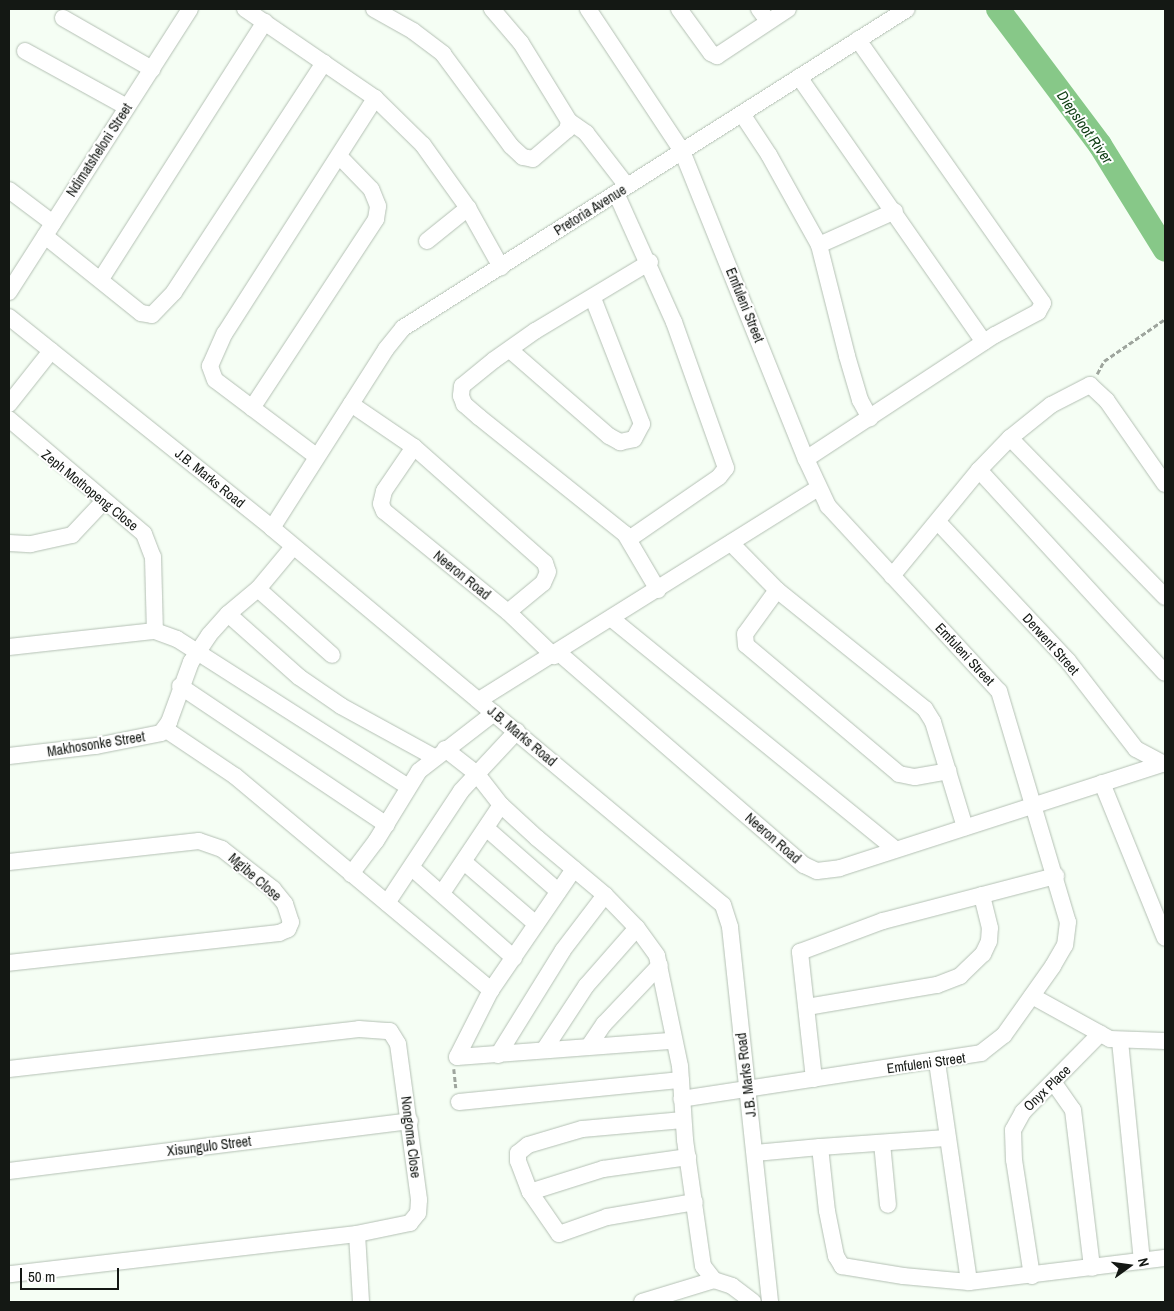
<!DOCTYPE html>
<html>
<head>
<meta charset="utf-8">
<style>
  body { margin:0 }
  #map { position:relative; width:1174px; height:1311px; overflow:hidden; background:#f5fef4; font-family:"Archivo Narrow",sans-serif }
  div>[style] { position:absolute }
  [style*='--x'] { left:calc(var(--x)*1px); top:calc(var(--y)*1px); width:calc(var(--w)*1px); rotate:calc(var(--a)*1deg) }
  .river>* { height:24px; margin:-12px; padding:0 12px; transform-origin:12px; border-radius:12px; background:#87c888 }
  .path>* { height:2.5px; margin-top:-1.25px; transform-origin:0; background:repeating-linear-gradient(90deg,#9ea59d 0 5px,transparent 0 7.5px) }
  .roads { filter:drop-shadow(0 0 1px #b4c0b4) drop-shadow(0 0 1px #b4c0b4) }
  .minor>* { height:16px; margin:-8px; padding:0 8px; transform-origin:8px; border-radius:8px; background:#fff }
  span { translate:-50% -50%; white-space:nowrap; text-align:center; line-height:1.15; -webkit-text-stroke:4px #fff; paint-order:stroke }
  .street-label { font-size:14px; color:#141814 }
  .water-label { font-size:15px; color:#0f3d13; font-style:italic }
  .frame { position:absolute; inset:0; border:10px solid #141814; pointer-events:none }
  .north { position:absolute; left:1104px; top:1241px; width:50px; height:50px; -webkit-text-stroke:4px #fff; paint-order:stroke; rotate:76deg; font-size:14px; font-weight:700; line-height:20px; text-align:center; color:#141814 }
  .north::after { content:''; display:block; margin:auto; width:18px; height:22px; background:#141814; clip-path:polygon(50% 0,100% 100%,50% 72%,0 100%) }
  .scale { position:absolute; left:20px; top:1268px; width:99px; height:22px; box-sizing:border-box; border:2px solid #141814; border-top:0; padding-left:6px; font-size:15px; line-height:18px; white-space:nowrap; color:#141814; -webkit-text-stroke:4px #fff; paint-order:stroke }
</style>
</head>
<body>
<div id="map">
  <div class="river">
    <div style="--x:998;--y:9;--w:170;--a:53.1"></div>
    <div style="--x:1100;--y:145;--w:123;--a:58.2"></div>
  </div>
  <div class="path">
    <div style="--x:1097;--y:374;--w:15;--a:-62"></div>
    <div style="--x:1104;--y:361;--w:74;--a:-34.5"></div>
    <div style="--x:454;--y:1069;--w:19;--a:84"></div>
  </div>
  <div class="roads">
    <div class="minor">
      <div style="--x:245;--y:9;--w:158;--a:34.4"></div>
      <div style="--x:375;--y:98;--w:67;--a:44.4"></div>
      <div style="--x:423;--y:145;--w:77;--a:54.5"></div>
      <div style="--x:468;--y:208;--w:68;--a:60.8"></div>
      <div style="--x:374;--y:9;--w:45;--a:29.4"></div>
      <div style="--x:413;--y:31;--w:38;--a:37"></div>
      <div style="--x:443;--y:54;--w:114;--a:53.5"></div>
      <div style="--x:511;--y:146;--w:16;--a:43"></div>
      <div style="--x:523;--y:157;--w:10;--a:11"></div>
      <div style="--x:533;--y:159;--w:45;--a:-40.5"></div>
      <div style="--x:567;--y:130;--w:9;--a:-77"></div>
      <div style="--x:569;--y:121;--w:92;--a:-121.6"></div>
      <div style="--x:521;--y:43;--w:45;--a:-130.5"></div>
      <div style="--x:588;--y:9;--w:170;--a:56.5"></div>
      <div style="--x:682;--y:151;--w:332;--a:68.1"></div>
      <div style="--x:806;--y:459;--w:52;--a:64.9"></div>
      <div style="--x:828;--y:506;--w:252;--a:47.3"></div>
      <div style="--x:999;--y:691;--w:241;--a:73.4"></div>
      <div style="--x:1068;--y:922;--w:23;--a:97"></div>
      <div style="--x:1065;--y:945;--w:24;--a:120"></div>
      <div style="--x:1053;--y:966;--w:85;--a:125.4"></div>
      <div style="--x:1004;--y:1035;--w:29;--a:142"></div>
      <div style="--x:981;--y:1053;--w:303;--a:171.3"></div>
      <div style="--x:679;--y:9;--w:54;--a:54"></div>
      <div style="--x:711;--y:53;--w:7;--a:27"></div>
      <div style="--x:717;--y:56;--w:85;--a:-33.5"></div>
      <div style="--x:759;--y:9;--w:15;--a:53"></div>
      <div style="--x:63;--y:18;--w:103;--a:29.8"></div>
      <div style="--x:25;--y:51;--w:116;--a:28.8"></div>
      <div style="--x:799;--y:77;--w:323;--a:55.1"></div>
      <div style="--x:742;--y:114;--w:49;--a:56.6"></div>
      <div style="--x:769;--y:155;--w:103;--a:60.9"></div>
      <div style="--x:819;--y:245;--w:114;--a:75.8"></div>
      <div style="--x:847;--y:356;--w:46;--a:73.5"></div>
      <div style="--x:860;--y:400;--w:21;--a:61"></div>
      <div style="--x:569;--y:121;--w:21;--a:35"></div>
      <div style="--x:586;--y:133;--w:67;--a:52.3"></div>
      <div style="--x:9;--y:190;--w:55;--a:36.9"></div>
      <div style="--x:616;--y:193;--w:141;--a:65.8"></div>
      <div style="--x:674;--y:322;--w:155;--a:70.4"></div>
      <div style="--x:726;--y:468;--w:11;--a:128"></div>
      <div style="--x:719;--y:477;--w:109;--a:145.4"></div>
      <div style="--x:45;--y:236;--w:123;--a:38.7"></div>
      <div style="--x:141;--y:313;--w:11;--a:10"></div>
      <div style="--x:152;--y:315;--w:32;--a:-46"></div>
      <div style="--x:174;--y:292;--w:274;--a:-56.8"></div>
      <div style="--x:427;--y:241;--w:53;--a:-38.8"></div>
      <div style="--x:819;--y:245;--w:83;--a:-24.1"></div>
      <div style="--x:650;--y:262;--w:134;--a:149"></div>
      <div style="--x:535;--y:331;--w:50;--a:144.7"></div>
      <div style="--x:494;--y:360;--w:41;--a:140.9"></div>
      <div style="--x:462;--y:386;--w:10;--a:96"></div>
      <div style="--x:461;--y:396;--w:9;--a:69"></div>
      <div style="--x:464;--y:404;--w:20;--a:41"></div>
      <div style="--x:479;--y:417;--w:187;--a:38.7"></div>
      <div style="--x:625;--y:534;--w:65;--a:59.5"></div>
      <div style="--x:101;--y:279;--w:305;--a:-57.5"></div>
      <div style="--x:9;--y:292;--w:336;--a:-57.4"></div>
      <div style="--x:9;--y:317;--w:337;--a:38.7"></div>
      <div style="--x:272;--y:528;--w:588;--a:39.89"></div>
      <div style="--x:723;--y:905;--w:23;--a:72"></div>
      <div style="--x:730;--y:927;--w:377;--a:83.9"></div>
      <div style="--x:510;--y:350;--w:131;--a:41"></div>
      <div style="--x:609;--y:436;--w:13;--a:29"></div>
      <div style="--x:620;--y:442;--w:14;--a:-12"></div>
      <div style="--x:634;--y:439;--w:17;--a:-62"></div>
      <div style="--x:642;--y:424;--w:135;--a:-111.3"></div>
      <div style="--x:9;--y:404;--w:68;--a:-51.6"></div>
      <div style="--x:351;--y:404;--w:76;--a:34.3"></div>
      <div style="--x:414;--y:447;--w:175;--a:41.5"></div>
      <div style="--x:545;--y:563;--w:9;--a:72"></div>
      <div style="--x:548;--y:572;--w:12;--a:114"></div>
      <div style="--x:543;--y:583;--w:45;--a:140.4"></div>
      <div style="--x:252;--y:408;--w:226;--a:-56.7"></div>
      <div style="--x:376;--y:219;--w:13;--a:-81"></div>
      <div style="--x:378;--y:206;--w:18;--a:-112"></div>
      <div style="--x:371;--y:189;--w:46;--a:-134.1"></div>
      <div style="--x:9;--y:419;--w:177;--a:40.4"></div>
      <div style="--x:144;--y:534;--w:25;--a:69"></div>
      <div style="--x:153;--y:557;--w:74;--a:88.5"></div>
      <div style="--x:1010;--y:438;--w:222;--a:45.7"></div>
      <div style="--x:414;--y:447;--w:53;--a:124.3"></div>
      <div style="--x:384;--y:491;--w:13;--a:103"></div>
      <div style="--x:381;--y:504;--w:8;--a:67"></div>
      <div style="--x:384;--y:511;--w:160;--a:39.2"></div>
      <div style="--x:508;--y:612;--w:64;--a:43.7"></div>
      <div style="--x:316;--y:456;--w:126;--a:-143"></div>
      <div style="--x:215;--y:380;--w:15;--a:-110"></div>
      <div style="--x:210;--y:366;--w:36;--a:-66"></div>
      <div style="--x:225;--y:333;--w:279;--a:-57.4"></div>
      <div style="--x:806;--y:459;--w:226;--a:-33.3"></div>
      <div style="--x:995;--y:335;--w:49;--a:-28.1"></div>
      <div style="--x:1038;--y:312;--w:10;--a:-61"></div>
      <div style="--x:1043;--y:303;--w:322;--a:-125.1"></div>
      <div style="--x:979;--y:470;--w:275;--a:47.5"></div>
      <div style="--x:938;--y:522;--w:190;--a:46.9"></div>
      <div style="--x:1068;--y:661;--w:111;--a:52.3"></div>
      <div style="--x:1136;--y:749;--w:32;--a:28"></div>
      <div style="--x:272;--y:528;--w:212;--a:-57.5"></div>
      <div style="--x:386;--y:349;--w:27;--a:-51"></div>
      <div style="--x:403;--y:328;--w:596;--a:-32.33"></div>
      <div style="--x:9;--y:543;--w:22;--a:3"></div>
      <div style="--x:31;--y:544;--w:42;--a:-12.4"></div>
      <div style="--x:72;--y:535;--w:47;--a:-46.7"></div>
      <div style="--x:731;--y:543;--w:66;--a:45.6"></div>
      <div style="--x:777;--y:590;--w:190;--a:38.8"></div>
      <div style="--x:925;--y:709;--w:15;--a:58"></div>
      <div style="--x:933;--y:722;--w:110;--a:73.1"></div>
      <div style="--x:892;--y:576;--w:137;--a:-50.6"></div>
      <div style="--x:979;--y:470;--w:45;--a:-45.9"></div>
      <div style="--x:1010;--y:438;--w:53;--a:-38.8"></div>
      <div style="--x:1051;--y:405;--w:44;--a:-27.1"></div>
      <div style="--x:1090;--y:385;--w:23;--a:43"></div>
      <div style="--x:1107;--y:401;--w:101;--a:55.1"></div>
      <div style="--x:258;--y:589;--w:99;--a:41.7"></div>
      <div style="--x:777;--y:590;--w:54;--a:126"></div>
      <div style="--x:745;--y:634;--w:11;--a:85"></div>
      <div style="--x:746;--y:645;--w:200;--a:40.1"></div>
      <div style="--x:899;--y:774;--w:16;--a:11"></div>
      <div style="--x:915;--y:777;--w:34;--a:-10"></div>
      <div style="--x:228;--y:614;--w:95;--a:41.6"></div>
      <div style="--x:299;--y:677;--w:51;--a:34.6"></div>
      <div style="--x:341;--y:706;--w:106;--a:28.7"></div>
      <div style="--x:612;--y:619;--w:365;--a:39.1"></div>
      <div style="--x:9;--y:647;--w:147;--a:-6.3"></div>
      <div style="--x:155;--y:631;--w:23;--a:20"></div>
      <div style="--x:177;--y:639;--w:274;--a:32.6"></div>
      <div style="--x:559;--y:653;--w:324;--a:40.9"></div>
      <div style="--x:804;--y:865;--w:14;--a:25"></div>
      <div style="--x:817;--y:871;--w:23;--a:-7"></div>
      <div style="--x:840;--y:868;--w:342;--a:-17.9"></div>
      <div style="--x:180;--y:686;--w:249;--a:33.9"></div>
      <div style="--x:479;--y:700;--w:400;--a:-32"></div>
      <div style="--x:165;--y:729;--w:84;--a:33.9"></div>
      <div style="--x:235;--y:776;--w:334;--a:39.9"></div>
      <div style="--x:445;--y:749;--w:39;--a:38"></div>
      <div style="--x:476;--y:773;--w:41;--a:52"></div>
      <div style="--x:501;--y:805;--w:49;--a:42.5"></div>
      <div style="--x:537;--y:838;--w:89;--a:40"></div>
      <div style="--x:605;--y:895;--w:46;--a:45.9"></div>
      <div style="--x:637;--y:928;--w:34;--a:54"></div>
      <div style="--x:657;--y:956;--w:112;--a:78.2"></div>
      <div style="--x:680;--y:1066;--w:74;--a:86.1"></div>
      <div style="--x:685;--y:1140;--w:127;--a:81.9"></div>
      <div style="--x:703;--y:1266;--w:18;--a:52"></div>
      <div style="--x:714;--y:1280;--w:19;--a:18"></div>
      <div style="--x:732;--y:1286;--w:26;--a:37"></div>
      <div style="--x:9;--y:756;--w:88;--a:-6.6"></div>
      <div style="--x:96;--y:746;--w:66;--a:-11.3"></div>
      <div style="--x:161;--y:733;--w:14;--a:-54"></div>
      <div style="--x:169;--y:722;--w:64;--a:-69.9"></div>
      <div style="--x:191;--y:662;--w:32;--a:-56"></div>
      <div style="--x:209;--y:635;--w:28;--a:-48"></div>
      <div style="--x:228;--y:614;--w:39;--a:-40"></div>
      <div style="--x:258;--y:589;--w:55;--a:-50.2"></div>
      <div style="--x:1102;--y:783;--w:167;--a:67.9"></div>
      <div style="--x:486;--y:828;--w:96;--a:41.2"></div>
      <div style="--x:9;--y:862;--w:191;--a:-6.3"></div>
      <div style="--x:199;--y:841;--w:24;--a:19"></div>
      <div style="--x:222;--y:849;--w:65;--a:38.1"></div>
      <div style="--x:273;--y:889;--w:19;--a:51"></div>
      <div style="--x:285;--y:904;--w:19;--a:72"></div>
      <div style="--x:291;--y:922;--w:8;--a:113"></div>
      <div style="--x:288;--y:929;--w:10;--a:156"></div>
      <div style="--x:279;--y:933;--w:272;--a:173.7"></div>
      <div style="--x:464;--y:862;--w:95;--a:40.7"></div>
      <div style="--x:412;--y:868;--w:136;--a:41.4"></div>
      <div style="--x:574;--y:869;--w:147;--a:124.4"></div>
      <div style="--x:491;--y:990;--w:75;--a:116.9"></div>
      <div style="--x:457;--y:1057;--w:216;--a:-4.3"></div>
      <div style="--x:351;--y:874;--w:41;--a:-52.9"></div>
      <div style="--x:376;--y:841;--w:82;--a:-58.4"></div>
      <div style="--x:419;--y:771;--w:95;--a:-37.7"></div>
      <div style="--x:442;--y:893;--w:106;--a:-56.2"></div>
      <div style="--x:387;--y:903;--w:134;--a:-56.5"></div>
      <div style="--x:461;--y:791;--w:82;--a:-47"></div>
      <div style="--x:1032;--y:996;--w:89;--a:28.9"></div>
      <div style="--x:1110;--y:1039;--w:55;--a:2.1"></div>
      <div style="--x:807;--y:1007;--w:132;--a:-9.6"></div>
      <div style="--x:937;--y:985;--w:25;--a:-21"></div>
      <div style="--x:960;--y:976;--w:32;--a:-44"></div>
      <div style="--x:983;--y:954;--w:14;--a:-65"></div>
      <div style="--x:989;--y:941;--w:13;--a:-86"></div>
      <div style="--x:990;--y:928;--w:34;--a:-104"></div>
      <div style="--x:1120;--y:1041;--w:221;--a:84.3"></div>
      <div style="--x:589;--y:1046;--w:27;--a:-56"></div>
      <div style="--x:604;--y:1024;--w:81;--a:-46.5"></div>
      <div style="--x:544;--y:1050;--w:77;--a:-56.7"></div>
      <div style="--x:586;--y:986;--w:77;--a:-48.7"></div>
      <div style="--x:498;--y:1055;--w:123;--a:-58.2"></div>
      <div style="--x:563;--y:950;--w:69;--a:-52.6"></div>
      <div style="--x:937;--y:1062;--w:222;--a:81.7"></div>
      <div style="--x:9;--y:1069;--w:352;--a:-6.5"></div>
      <div style="--x:359;--y:1029;--w:31;--a:4"></div>
      <div style="--x:390;--y:1031;--w:15;--a:58"></div>
      <div style="--x:398;--y:1044;--w:157;--a:82.3"></div>
      <div style="--x:419;--y:1200;--w:13;--a:94"></div>
      <div style="--x:418;--y:1213;--w:13;--a:129"></div>
      <div style="--x:410;--y:1223;--w:54;--a:168.3"></div>
      <div style="--x:357;--y:1234;--w:350;--a:173.4"></div>
      <div style="--x:814;--y:1079;--w:128;--a:-96.3"></div>
      <div style="--x:800;--y:952;--w:89;--a:-20.5"></div>
      <div style="--x:883;--y:921;--w:179;--a:-14.6"></div>
      <div style="--x:1054;--y:1083;--w:33;--a:55"></div>
      <div style="--x:1073;--y:1110;--w:159;--a:83.1"></div>
      <div style="--x:459;--y:1102;--w:223;--a:-5.7"></div>
      <div style="--x:683;--y:1120;--w:101;--a:174.9"></div>
      <div style="--x:582;--y:1129;--w:56;--a:163.5"></div>
      <div style="--x:528;--y:1145;--w:13;--a:141"></div>
      <div style="--x:518;--y:1153;--w:8;--a:90"></div>
      <div style="--x:518;--y:1161;--w:33;--a:69"></div>
      <div style="--x:530;--y:1192;--w:51;--a:55.4"></div>
      <div style="--x:559;--y:1234;--w:51;--a:-19.5"></div>
      <div style="--x:607;--y:1217;--w:89;--a:-9.7"></div>
      <div style="--x:946;--y:1138;--w:126;--a:175.9"></div>
      <div style="--x:820;--y:1147;--w:64;--a:83.8"></div>
      <div style="--x:827;--y:1211;--w:46;--a:78.7"></div>
      <div style="--x:836;--y:1256;--w:12;--a:59"></div>
      <div style="--x:842;--y:1266;--w:62;--a:9.3"></div>
      <div style="--x:903;--y:1276;--w:66;--a:5.2"></div>
      <div style="--x:969;--y:1282;--w:197;--a:-7"></div>
      <div style="--x:882;--y:1143;--w:62;--a:84.5"></div>
      <div style="--x:755;--y:1153;--w:65;--a:-5.3"></div>
      <div style="--x:9;--y:1171;--w:404;--a:-7.1"></div>
      <div style="--x:530;--y:1192;--w:77;--a:-17.5"></div>
      <div style="--x:603;--y:1169;--w:86;--a:-8"></div>
      <div style="--x:357;--y:1234;--w:68;--a:86.6"></div>
      <div style="--x:1032;--y:1276;--w:117;--a:-98.8"></div>
      <div style="--x:1014;--y:1160;--w:30;--a:-92"></div>
      <div style="--x:1013;--y:1130;--w:21;--a:-61"></div>
      <div style="--x:1023;--y:1112;--w:110;--a:-45.4"></div>
      <div style="--x:642;--y:1302;--w:75;--a:-17"></div>
    </div>
  </div>
  <div class="street-label">
    <span style="left:99px;top:150px;rotate:-57deg">Ndimatsheloni Street</span>
    <span style="left:590px;top:210px;rotate:-32deg">Pretoria Avenue</span>
    <span style="left:745px;top:305px;rotate:68deg">Emfuleni Street</span>
    <span style="left:210px;top:478px;rotate:39deg">J.B. Marks Road</span>
    <span style="left:90px;top:490px;rotate:39deg">Zeph Mothopeng Close</span>
    <span style="left:462px;top:575px;rotate:39deg">Neeron Road</span>
    <span style="left:1051px;top:644px;rotate:48deg">Derwent Street</span>
    <span style="left:965px;top:654px;rotate:47deg">Emfuleni Street</span>
    <span style="left:522px;top:736px;rotate:40deg">J.B. Marks Road</span>
    <span style="left:96px;top:744px;rotate:-9deg">Makhosonke Street</span>
    <span style="left:773px;top:838px;rotate:41deg">Neeron Road</span>
    <span style="left:255px;top:877px;rotate:41deg">Mgibe Close</span>
    <span style="left:926px;top:1063px;rotate:-8deg">Emfuleni Street</span>
    <span style="left:746px;top:1075px;rotate:-97deg">J.B. Marks Road</span>
    <span style="left:1047px;top:1088px;rotate:-44deg">Onyx Place</span>
    <span style="left:411px;top:1137px;rotate:83deg">Nongoma Close</span>
    <span style="left:209px;top:1146px;rotate:-7deg">Xisungulo Street</span>
  </div>
  <div class="water-label">
    <span style="left:1085px;top:127px;rotate:55deg">Diepsloot River</span>
  </div>
  <div class="frame"></div>
  <div class="north">N</div>
  <div class="scale">50 m</div>
</div>
</body>
</html>
